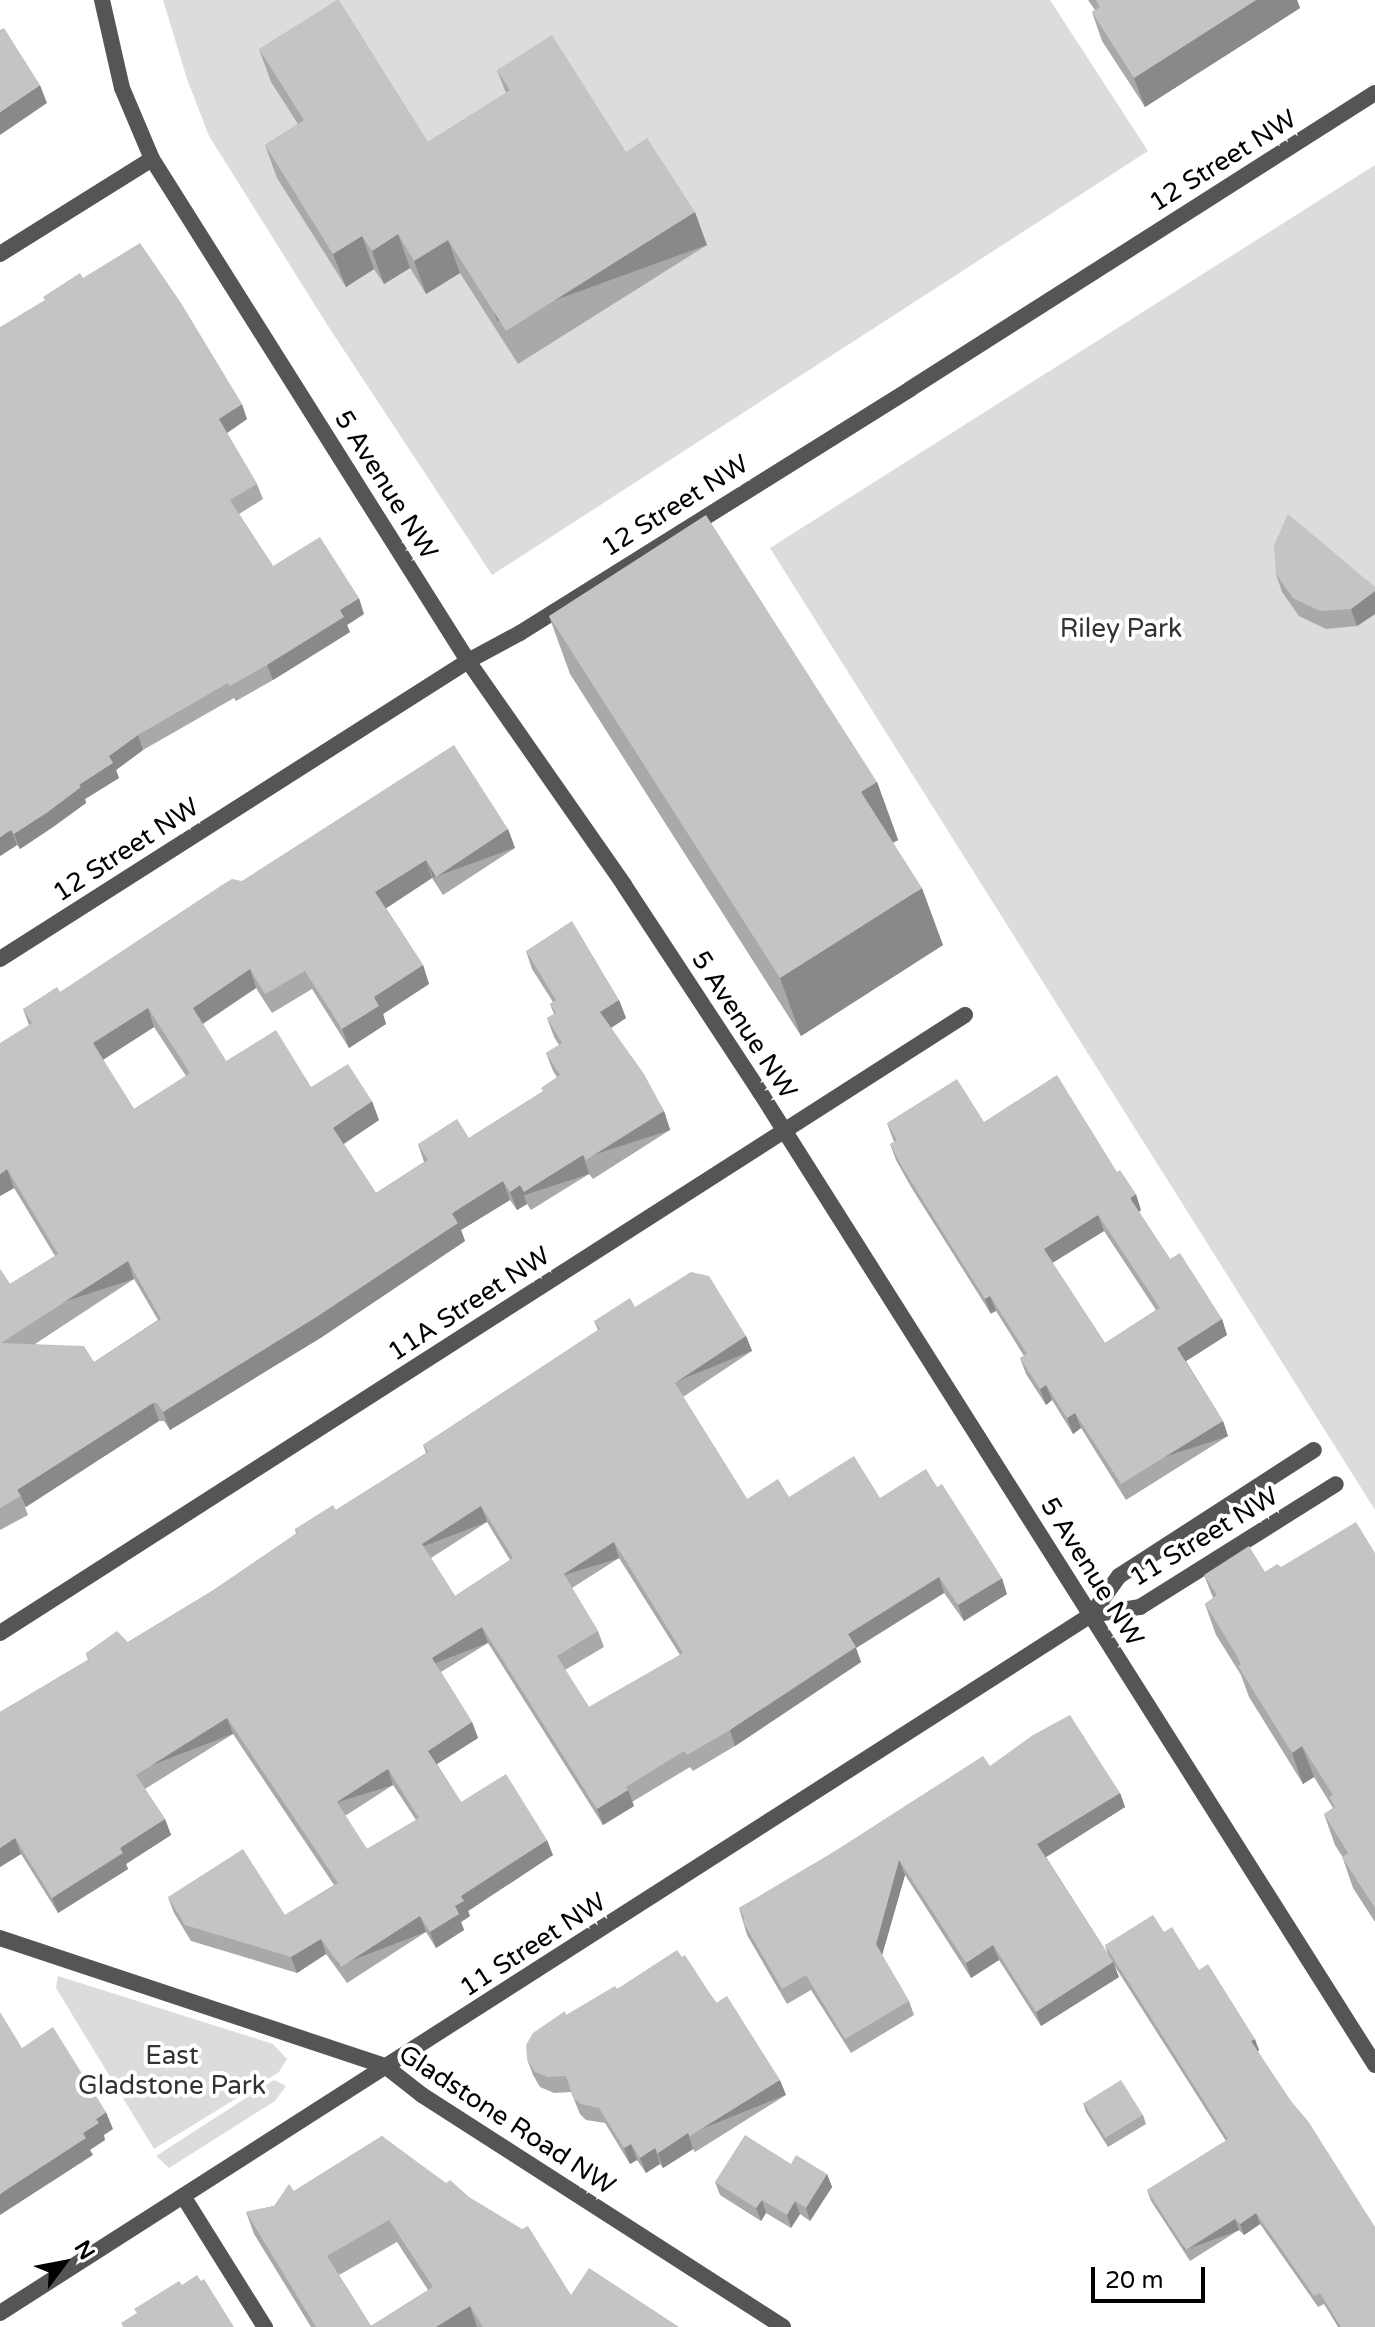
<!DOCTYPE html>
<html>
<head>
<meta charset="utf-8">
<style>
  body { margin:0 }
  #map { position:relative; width:1375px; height:2327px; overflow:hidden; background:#fff; font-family:"Varela Round",sans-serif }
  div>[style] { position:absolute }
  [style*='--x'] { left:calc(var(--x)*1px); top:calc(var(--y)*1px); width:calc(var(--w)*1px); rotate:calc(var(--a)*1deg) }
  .green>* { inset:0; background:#dcdcdc }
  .minor>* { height:16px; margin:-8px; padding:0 8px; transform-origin:8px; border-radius:8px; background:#555 }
  .tertiary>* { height:16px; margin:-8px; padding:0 8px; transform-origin:8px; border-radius:8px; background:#555 }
  .wall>* { inset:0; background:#a9a9a9 }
  .shaded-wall>* { inset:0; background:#898989; transform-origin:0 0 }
  .building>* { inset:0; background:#c4c4c4; transform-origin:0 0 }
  span { translate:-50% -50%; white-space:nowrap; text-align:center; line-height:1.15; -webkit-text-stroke:8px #fff; paint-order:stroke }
  .street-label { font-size:26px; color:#000 }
  .park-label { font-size:26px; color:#333 }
  .north { position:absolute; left:24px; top:2223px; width:80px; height:80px; -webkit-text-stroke:6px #fff; paint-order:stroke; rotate:58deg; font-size:22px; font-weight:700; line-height:32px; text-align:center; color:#000 }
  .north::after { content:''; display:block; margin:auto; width:28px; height:36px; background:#000; clip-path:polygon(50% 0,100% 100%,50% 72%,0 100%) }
  .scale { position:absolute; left:1091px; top:2267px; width:114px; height:36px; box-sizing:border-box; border:4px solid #000; border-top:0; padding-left:10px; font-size:24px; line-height:28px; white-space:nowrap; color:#000; -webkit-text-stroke:6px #fff; paint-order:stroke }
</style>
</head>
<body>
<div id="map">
  <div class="green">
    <div style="clip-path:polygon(163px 0,1050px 0,1148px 151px,492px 575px,328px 326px,209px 136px,187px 79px)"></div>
    <div style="clip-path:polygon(1375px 165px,1375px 1510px,770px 548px)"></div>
    <div style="clip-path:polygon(58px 1976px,273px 2044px,287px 2059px,279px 2072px,154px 2149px,56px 1988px)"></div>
    <div style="clip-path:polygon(274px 2080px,286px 2086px,275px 2101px,169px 2168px,156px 2156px)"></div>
  </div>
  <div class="minor">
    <div style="--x:0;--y:254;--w:179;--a:-32"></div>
    <div style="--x:0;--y:959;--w:555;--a:-32.49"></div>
    <div style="--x:468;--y:661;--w:59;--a:-28.3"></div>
    <div style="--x:520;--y:633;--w:460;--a:-32"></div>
    <div style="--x:910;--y:389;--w:551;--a:-32.48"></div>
    <div style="--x:1091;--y:1615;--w:50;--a:-9.3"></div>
    <div style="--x:1140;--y:1607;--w:231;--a:-32.1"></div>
    <div style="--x:0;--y:1633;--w:1146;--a:-32.64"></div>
    <div style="--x:0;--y:1938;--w:406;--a:18.4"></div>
    <div style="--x:385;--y:2066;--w:47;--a:38.1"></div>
    <div style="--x:422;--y:2095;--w:429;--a:32.7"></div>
    <div style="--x:183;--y:2196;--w:155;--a:58"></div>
    <div style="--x:0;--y:2313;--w:1295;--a:-32.61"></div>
    <div style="--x:1091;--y:1615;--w:48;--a:-54.3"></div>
    <div style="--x:1119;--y:1576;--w:232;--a:-32.9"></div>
  </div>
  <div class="tertiary">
    <div style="--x:102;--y:0;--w:90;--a:77.2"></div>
    <div style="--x:122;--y:88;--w:77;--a:67.1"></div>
    <div style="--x:152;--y:159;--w:593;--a:57.81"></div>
    <div style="--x:468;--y:661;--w:273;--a:55.1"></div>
    <div style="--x:624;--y:885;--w:248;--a:56.7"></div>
    <div style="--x:760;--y:1092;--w:1151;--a:57.7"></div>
  </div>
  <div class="wall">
    <div style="clip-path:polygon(1088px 0,1297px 0,1300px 8px,1145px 107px,1102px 41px,1092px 12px,1095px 10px)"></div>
    <div style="clip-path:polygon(259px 49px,428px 142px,506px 93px,497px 70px,626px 152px,707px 245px,518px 364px,460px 273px,426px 294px,410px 268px,384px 284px,374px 269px,346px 287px,277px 178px,265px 145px,298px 124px,271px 82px)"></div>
    <div style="clip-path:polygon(83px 278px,247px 419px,227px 433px,257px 484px,263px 499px,239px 514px,273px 566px,364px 614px,347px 625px,350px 632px,273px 680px,236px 701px,234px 698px,143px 750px,116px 770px,119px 778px,85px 799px,86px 803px,53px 827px,20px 849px,17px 845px,0 856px)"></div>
    <div style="clip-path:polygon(1276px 574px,1375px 587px,1375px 614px,1357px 626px,1326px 629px,1299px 616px,1282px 592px)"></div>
    <div style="clip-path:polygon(549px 616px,877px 782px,898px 840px,893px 843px,943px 945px,801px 1036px,570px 674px)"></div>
    <div style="clip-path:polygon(evenodd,508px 829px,515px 848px,443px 895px,432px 878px,386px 908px,423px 965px,429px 984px,383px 1014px,386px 1024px,349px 1048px,312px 989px,272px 1013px,256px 988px,203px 1024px,226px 1061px,311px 1087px,379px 1120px,344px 1144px,376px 1193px,424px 1162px,418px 1144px,469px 1138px,542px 1092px,557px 1077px,553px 1071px,546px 1053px,559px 1045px,554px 1037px,547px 1018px,554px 1014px,550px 1004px,553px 1002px,532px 969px,526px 951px,619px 1000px,626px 1018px,611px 1028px,664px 1111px,670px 1130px,593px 1179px,589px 1174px,531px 1210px,527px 1204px,517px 1210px,510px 1200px,461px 1230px,465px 1241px,322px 1337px,170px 1430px,164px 1421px,159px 1421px,25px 1507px,28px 1515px,0 1530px,0 1269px,10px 1284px,55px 1256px,14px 1188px,0 1196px,29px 1025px,23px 1009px,60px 992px,242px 881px,508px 829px,154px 1027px,186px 1076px,134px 1109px,103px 1060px,154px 1027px,508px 829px,134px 1279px,158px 1320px,94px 1362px,35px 1344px,134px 1279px)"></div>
    <div style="clip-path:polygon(evenodd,984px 1122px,1141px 1210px,1139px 1212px,1170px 1259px,1222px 1319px,1227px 1335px,1186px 1361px,1223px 1421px,1228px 1436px,1126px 1500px,1081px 1428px,1073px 1434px,1052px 1400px,1046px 1405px,1026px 1374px,1020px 1358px,1024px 1356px,996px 1311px,991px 1314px,911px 1187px,896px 1160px,890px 1144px,894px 1142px,887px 1123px,984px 1122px,1104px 1231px,1156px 1310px,1105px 1343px,1052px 1263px,1104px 1231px)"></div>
    <div style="clip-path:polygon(evenodd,635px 1307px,746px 1336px,752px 1351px,683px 1397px,747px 1499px,789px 1497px,880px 1498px,1007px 1594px,964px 1621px,944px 1593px,856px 1648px,861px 1662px,735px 1746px,693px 1771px,690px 1767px,632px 1802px,634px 1806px,603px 1825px,488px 1643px,441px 1672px,472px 1722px,478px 1738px,437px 1764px,461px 1802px,553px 1855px,468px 1911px,470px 1916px,461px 1922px,464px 1930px,436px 1948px,426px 1932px,347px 1983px,326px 1954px,297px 1973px,191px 1941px,174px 1913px,168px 1897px,285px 1915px,334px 1885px,233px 1734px,145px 1789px,165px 1819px,171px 1835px,126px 1864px,128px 1869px,58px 1913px,21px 1854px,0 1867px,0 1712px,88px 1660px,86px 1653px,128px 1642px,212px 1591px,296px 1534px,295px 1529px,336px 1510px,426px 1453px,423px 1445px,598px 1330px,594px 1321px,635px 1307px,487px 1522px,510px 1560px,455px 1596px,431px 1558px,487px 1522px,635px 1307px,619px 1558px,680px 1655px,589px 1707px,565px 1670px,604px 1647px,598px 1631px,572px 1588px,619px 1558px,635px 1307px,393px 1785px,416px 1820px,367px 1849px,345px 1816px,393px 1785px)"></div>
    <div style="clip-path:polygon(1375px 1553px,1375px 1922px,1353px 1888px,1342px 1856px,1335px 1845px,1324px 1814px,1333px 1808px,1314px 1777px,1303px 1784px,1249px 1697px,1241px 1675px,1216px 1635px,1205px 1604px,1213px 1598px,1204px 1575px,1265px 1572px,1281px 1567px)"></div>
    <div style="clip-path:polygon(990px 1766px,1120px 1793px,1125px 1807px,1046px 1857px,1108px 1954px,1105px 1945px,1164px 1932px,1199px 1970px,1259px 2050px,1258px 2051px,1375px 2327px,1338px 2327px,1324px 2304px,1318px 2307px,1260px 2224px,1244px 2235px,1239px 2230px,1190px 2261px,1151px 2201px,1147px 2190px,1226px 2141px,1114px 1965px,1119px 1977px,1041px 2026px,999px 1960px,971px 1978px,905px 1875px,882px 1955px,909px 2001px,914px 2015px,851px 2053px,811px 1990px,787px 2004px,747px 1935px,739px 1908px)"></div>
    <div style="clip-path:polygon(682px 1957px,786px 2095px,695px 2152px,693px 2149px,663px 2168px,660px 2164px,646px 2173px,637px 2160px,630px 2164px,605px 2123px,586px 2120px,580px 2114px,571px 2092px,554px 2093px,540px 2087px,533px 2075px,527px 2059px,617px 1989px)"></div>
    <div style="clip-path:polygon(1083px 2103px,1143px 2115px,1146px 2124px,1108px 2147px,1086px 2112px)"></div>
    <div style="clip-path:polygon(evenodd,382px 2136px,571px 2295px,679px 2327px,311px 2327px,254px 2234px,246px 2212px,274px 2206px,294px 2191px,382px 2136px,397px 2242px,428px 2290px,371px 2326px,339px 2275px,397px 2242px)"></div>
    <div style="clip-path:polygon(791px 2164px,827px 2174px,832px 2187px,810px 2221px,800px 2214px,791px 2228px,766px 2213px,761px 2221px,720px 2195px,715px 2182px)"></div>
  </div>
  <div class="shaded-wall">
    <div style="clip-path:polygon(1256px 0,1297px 0,1300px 8px,1145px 107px,1134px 78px)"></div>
    <div style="clip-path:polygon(40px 85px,47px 103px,0 135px,0 112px)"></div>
    <div style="left:695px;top:212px;width:35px;height:223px;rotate:70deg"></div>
    <div style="clip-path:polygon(398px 234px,410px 268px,384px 284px,372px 251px)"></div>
    <div style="clip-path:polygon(362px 236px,374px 269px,346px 287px,333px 254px)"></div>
    <div style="clip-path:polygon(448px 240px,460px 273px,426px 294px,414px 261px)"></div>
    <div style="clip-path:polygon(242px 404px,247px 419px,224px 435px,219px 419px)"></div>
    <div style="clip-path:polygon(1375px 591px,1375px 614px,1357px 626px,1351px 609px)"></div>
    <div style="clip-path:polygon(359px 598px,364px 614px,347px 625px,350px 632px,273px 680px,267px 665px,340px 610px)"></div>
    <div style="clip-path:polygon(138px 735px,143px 750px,116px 770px,119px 778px,85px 799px,86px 803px,53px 827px,20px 849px,14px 834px,79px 785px,109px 756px)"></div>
    <div style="left:877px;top:782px;width:62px;height:19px;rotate:70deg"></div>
    <div style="left:508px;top:829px;width:20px;height:87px;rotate:70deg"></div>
    <div style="clip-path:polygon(11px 830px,17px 845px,0 856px,0 837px)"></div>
    <div style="clip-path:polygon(426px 860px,432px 878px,382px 911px,375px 892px)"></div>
    <div style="clip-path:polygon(922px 888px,943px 945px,801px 1036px,780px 978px)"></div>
    <div style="clip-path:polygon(423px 965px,429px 984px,383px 1014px,386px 1024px,349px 1048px,342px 1029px,374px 997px)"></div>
    <div style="clip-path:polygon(250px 969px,256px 988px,199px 1026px,193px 1008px)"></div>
    <div style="clip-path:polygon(619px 1000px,626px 1018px,606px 1031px,600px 1012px)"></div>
    <div style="clip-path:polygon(148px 1008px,154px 1027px,99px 1062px,93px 1043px)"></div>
    <div style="clip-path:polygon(372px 1101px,379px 1120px,340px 1146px,333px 1128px)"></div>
    <div style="left:664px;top:1111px;width:20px;height:92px;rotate:72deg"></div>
    <div style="left:583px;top:1155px;width:20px;height:70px;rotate:72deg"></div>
    <div style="clip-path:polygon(7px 1169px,14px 1188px,0 1196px,0 1174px)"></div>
    <div style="clip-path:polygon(503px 1181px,510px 1200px,461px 1230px,465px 1241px,322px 1337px,170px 1430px,163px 1412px,452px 1214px,454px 1212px)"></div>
    <div style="clip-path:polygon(520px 1185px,527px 1204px,517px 1210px,510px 1192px)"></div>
    <div style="clip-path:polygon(1136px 1194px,1141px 1210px,1136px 1214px,1130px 1198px)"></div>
    <div style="clip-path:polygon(1098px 1215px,1104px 1231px,1049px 1265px,1044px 1249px)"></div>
    <div style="left:128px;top:1261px;width:19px;height:151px;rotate:72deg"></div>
    <div style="left:990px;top:1296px;width:16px;height:6px;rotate:68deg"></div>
    <div style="clip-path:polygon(1222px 1319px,1227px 1335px,1183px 1363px,1177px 1348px)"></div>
    <div style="left:746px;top:1336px;width:16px;height:85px;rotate:68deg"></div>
    <div style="clip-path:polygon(1046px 1385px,1052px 1400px,1046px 1405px,1040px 1389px)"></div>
    <div style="clip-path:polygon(153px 1403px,159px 1421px,26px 1507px,21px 1496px,17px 1490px)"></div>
    <div style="clip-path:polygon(1075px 1413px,1081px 1428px,1073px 1434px,1067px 1418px)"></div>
    <div style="left:1223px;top:1421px;width:16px;height:120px;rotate:72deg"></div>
    <div style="left:481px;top:1506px;width:17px;height:70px;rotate:69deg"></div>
    <div style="left:614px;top:1542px;width:17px;height:59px;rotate:73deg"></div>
    <div style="clip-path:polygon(939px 1577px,944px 1593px,856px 1648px,861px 1662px,735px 1746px,730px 1730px,848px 1634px)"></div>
    <div style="clip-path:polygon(1002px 1578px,1007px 1594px,964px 1621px,958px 1605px)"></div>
    <div style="left:482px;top:1627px;width:17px;height:59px;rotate:69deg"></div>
    <div style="left:227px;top:1718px;width:17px;height:107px;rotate:69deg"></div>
    <div style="clip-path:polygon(472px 1722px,478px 1738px,434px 1766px,428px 1751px)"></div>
    <div style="clip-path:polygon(1302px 1746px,1314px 1777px,1303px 1784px,1292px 1753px)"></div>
    <div style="left:388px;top:1769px;width:17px;height:61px;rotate:73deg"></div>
    <div style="clip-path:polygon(628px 1790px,634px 1806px,603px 1825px,597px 1809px)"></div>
    <div style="clip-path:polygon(1120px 1793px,1125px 1807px,1043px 1859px,1037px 1844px)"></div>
    <div style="clip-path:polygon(165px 1819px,171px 1835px,126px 1864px,128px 1869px,58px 1913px,52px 1898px,120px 1848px)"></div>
    <div style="clip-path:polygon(15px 1838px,21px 1854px,0 1867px,0 1848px)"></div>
    <div style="clip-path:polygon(547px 1840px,553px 1855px,468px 1911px,470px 1916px,461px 1922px,464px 1930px,436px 1948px,430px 1932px,455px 1906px,461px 1896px)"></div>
    <div style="clip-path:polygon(899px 1860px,905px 1875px,881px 1959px,876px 1944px)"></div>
    <div style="left:420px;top:1916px;width:17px;height:94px;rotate:69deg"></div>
    <div style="clip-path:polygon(321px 1939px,326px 1954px,297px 1973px,291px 1957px)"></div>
    <div style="clip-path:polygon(993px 1945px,999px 1960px,971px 1978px,966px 1963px)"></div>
    <div style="clip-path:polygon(1113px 1962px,1119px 1977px,1041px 2026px,1036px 2012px)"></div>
    <div style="left:1255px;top:2039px;width:12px;height:4px;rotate:70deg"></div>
    <div style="left:780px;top:2080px;width:16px;height:106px;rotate:68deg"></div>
    <div style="clip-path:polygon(106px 2112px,113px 2129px,104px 2135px,105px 2140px,90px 2150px,93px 2155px,0 2215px,0 2194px,83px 2133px,96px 2119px)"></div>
    <div style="clip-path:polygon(688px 2133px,693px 2149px,663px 2168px,658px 2153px)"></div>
    <div style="clip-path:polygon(631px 2144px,637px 2160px,630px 2164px,624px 2148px)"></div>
    <div style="clip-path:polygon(655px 2148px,660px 2164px,646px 2173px,640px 2158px)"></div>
    <div style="clip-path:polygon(827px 2174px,832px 2187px,810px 2221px,806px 2208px)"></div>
    <div style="clip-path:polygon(762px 2200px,766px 2213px,761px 2221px,756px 2208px)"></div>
    <div style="clip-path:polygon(795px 2201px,800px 2214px,791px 2228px,787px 2215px)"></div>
    <div style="clip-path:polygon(1256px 2213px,1260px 2224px,1244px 2235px,1240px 2224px)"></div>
    <div style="left:1235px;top:2219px;width:12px;height:58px;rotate:70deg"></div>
    <div style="clip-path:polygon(470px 2306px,477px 2327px,436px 2327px)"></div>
  </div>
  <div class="building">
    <div style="clip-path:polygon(337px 0,339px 0,428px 142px,510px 90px,497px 70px,552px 35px,626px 152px,647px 138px,695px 212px,506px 331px,448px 240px,414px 261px,398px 234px,372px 251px,362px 236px,333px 254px,265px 145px,304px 120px,259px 49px)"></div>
    <div style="clip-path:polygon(1096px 0,1256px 0,1134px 78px,1092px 12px,1100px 7px)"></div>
    <div style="clip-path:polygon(4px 28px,40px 85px,0 112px,0 30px)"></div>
    <div style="clip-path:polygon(140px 243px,181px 303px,242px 404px,219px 419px,257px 484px,230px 500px,273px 566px,320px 537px,359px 598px,340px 610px,344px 617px,267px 665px,230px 686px,228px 683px,138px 735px,109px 756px,113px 763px,79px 785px,81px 787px,48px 812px,14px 834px,11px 830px,0 837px,0 327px,45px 300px,43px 297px,80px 273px,83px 278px)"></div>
    <div style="clip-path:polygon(1288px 514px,1375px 587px,1375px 591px,1351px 609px,1320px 611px,1293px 598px,1276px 574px,1274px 545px)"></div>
    <div style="clip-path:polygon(706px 515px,877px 782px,861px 792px,922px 888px,780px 978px,549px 616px)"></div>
    <div style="clip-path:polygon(evenodd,454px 745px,508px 829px,436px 877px,426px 860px,375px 892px,423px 965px,374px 997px,379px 1006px,342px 1029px,305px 971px,265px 994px,250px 969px,193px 1008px,226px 1061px,276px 1030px,311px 1087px,348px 1064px,372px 1101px,333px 1128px,376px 1193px,428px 1160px,418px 1144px,457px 1119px,469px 1138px,543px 1091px,541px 1088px,560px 1075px,546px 1053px,562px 1043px,547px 1018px,556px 1013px,550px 1004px,556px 1000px,526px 951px,572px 921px,619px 1000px,600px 1012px,644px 1074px,664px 1111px,586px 1160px,583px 1155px,524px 1192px,520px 1185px,510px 1192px,503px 1181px,454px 1212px,452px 1214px,458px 1223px,315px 1318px,163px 1412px,157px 1403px,153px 1403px,17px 1490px,21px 1496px,0 1508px,0 1269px,10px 1284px,58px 1254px,7px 1169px,0 1174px,0 1043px,32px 1023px,23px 1009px,57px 987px,60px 992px,222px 885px,232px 879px,242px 881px,454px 745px,148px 1008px,190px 1073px,134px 1109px,93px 1043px,148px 1008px,454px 745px,128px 1261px,161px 1319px,94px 1362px,84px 1346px,1px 1343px,128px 1261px)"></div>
    <div style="clip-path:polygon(evenodd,1057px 1075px,1117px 1172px,1120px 1170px,1136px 1194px,1130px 1198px,1170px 1259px,1180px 1253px,1222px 1319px,1177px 1348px,1223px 1421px,1121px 1484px,1075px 1413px,1067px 1418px,1046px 1385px,1040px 1389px,1020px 1358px,1027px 1354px,990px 1296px,985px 1299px,905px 1172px,890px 1144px,897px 1140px,887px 1123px,957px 1079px,984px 1122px,1057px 1075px,1098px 1215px,1160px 1308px,1105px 1343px,1044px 1249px,1098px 1215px)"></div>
    <div style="clip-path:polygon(evenodd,691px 1272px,709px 1276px,746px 1336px,675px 1383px,747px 1499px,778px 1479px,789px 1497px,854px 1456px,880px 1498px,926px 1469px,937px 1487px,942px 1484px,1002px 1578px,958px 1605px,939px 1577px,848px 1634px,856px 1647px,730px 1730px,687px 1755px,684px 1751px,626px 1787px,628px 1790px,597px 1809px,482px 1627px,432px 1658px,472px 1722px,428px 1751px,461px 1802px,506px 1774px,547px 1840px,461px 1896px,464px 1901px,455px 1906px,459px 1914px,430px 1932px,420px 1916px,341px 1967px,321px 1939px,291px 1957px,185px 1925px,168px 1897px,243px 1849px,285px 1915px,338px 1883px,227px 1718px,136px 1775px,165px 1819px,120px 1848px,123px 1853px,52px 1898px,15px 1838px,0 1848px,0 1712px,89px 1659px,86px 1653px,117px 1631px,128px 1642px,212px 1591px,297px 1533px,295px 1529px,333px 1505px,336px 1510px,428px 1452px,423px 1445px,600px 1329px,594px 1321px,630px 1298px,635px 1307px,691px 1272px,481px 1506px,513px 1558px,455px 1596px,422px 1544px,481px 1506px,691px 1272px,614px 1542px,683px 1653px,589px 1707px,557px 1656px,598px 1631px,564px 1574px,614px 1542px,691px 1272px,388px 1769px,419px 1818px,367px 1849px,337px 1802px,388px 1769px)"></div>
    <div style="clip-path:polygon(1356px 1522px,1375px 1553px,1375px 1908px,1342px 1857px,1348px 1853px,1324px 1814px,1335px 1807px,1329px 1797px,1333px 1795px,1302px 1746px,1292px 1753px,1238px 1666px,1241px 1664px,1234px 1651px,1205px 1604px,1217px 1595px,1204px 1575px,1249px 1546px,1265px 1572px,1277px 1564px,1281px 1567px)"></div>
    <div style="clip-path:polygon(1070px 1715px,1120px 1793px,1037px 1844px,1113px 1962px,1036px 2012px,993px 1945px,966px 1963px,899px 1860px,876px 1944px,909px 2001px,845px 2039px,806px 1975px,782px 1989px,742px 1920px,745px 1919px,739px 1908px,835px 1851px,983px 1756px,990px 1766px,1033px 1735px)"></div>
    <div style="clip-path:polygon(1153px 1915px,1164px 1932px,1172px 1927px,1199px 1970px,1208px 1964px,1255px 2039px,1251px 2041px,1291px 2101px,1308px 2121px,1375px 2227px,1375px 2327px,1341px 2327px,1320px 2293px,1314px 2296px,1256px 2213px,1240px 2224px,1235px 2219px,1186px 2250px,1147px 2190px,1228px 2139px,1105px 1945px)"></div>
    <div style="clip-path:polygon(677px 1950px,682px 1957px,685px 1955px,716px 2003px,727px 1996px,780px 2080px,690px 2136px,688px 2133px,658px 2153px,655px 2148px,640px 2158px,631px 2144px,624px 2148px,599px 2108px,581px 2104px,574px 2099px,566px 2076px,548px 2077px,535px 2072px,527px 2059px,526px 2045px,533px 2033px,565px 2011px,566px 2015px,615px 1986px,617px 1989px)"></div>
    <div style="clip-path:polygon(0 2012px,22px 2048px,53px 2027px,106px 2112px,96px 2119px,99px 2123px,83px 2133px,86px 2138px,0 2194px)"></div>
    <div style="left:1121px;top:2080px;width:41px;height:44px;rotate:58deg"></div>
    <div style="clip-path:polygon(745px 2135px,791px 2164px,796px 2155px,827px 2174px,806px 2208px,795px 2201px,787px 2215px,762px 2200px,756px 2208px,715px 2182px)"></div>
    <div style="clip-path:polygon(evenodd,382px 2136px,446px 2183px,450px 2180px,469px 2197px,522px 2229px,528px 2226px,571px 2295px,589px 2268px,679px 2327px,483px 2327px,470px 2306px,436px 2327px,316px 2327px,246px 2212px,274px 2206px,289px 2184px,294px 2191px,382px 2136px,389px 2220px,433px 2287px,371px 2326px,327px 2256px,389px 2220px)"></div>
    <div style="clip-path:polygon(197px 2275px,201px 2281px,204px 2279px,234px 2327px,122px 2327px,123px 2326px,121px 2323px,137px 2313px,134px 2309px,179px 2281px,182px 2285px)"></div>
  </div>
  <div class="street-label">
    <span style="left:1223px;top:161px;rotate:-32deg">12 Street NW</span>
    <span style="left:386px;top:485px;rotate:58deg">5 Avenue NW</span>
    <span style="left:675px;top:506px;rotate:-32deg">12 Street NW</span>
    <span style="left:126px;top:850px;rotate:-33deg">12 Street NW</span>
    <span style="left:744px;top:1025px;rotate:57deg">5 Avenue NW</span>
    <span style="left:469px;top:1304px;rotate:-33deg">11A Street NW</span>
    <span style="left:1204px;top:1537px;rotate:-31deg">11 Street NW</span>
    <span style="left:1092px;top:1572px;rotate:58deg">5 Avenue NW</span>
    <span style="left:533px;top:1945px;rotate:-33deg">11 Street NW</span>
    <span style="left:507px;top:2120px;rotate:33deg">Gladstone Road NW</span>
  </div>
  <div class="park-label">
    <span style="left:1121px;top:629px">Riley Park</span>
    <span style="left:172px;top:2071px">East<br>Gladstone Park</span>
  </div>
  <div class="north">N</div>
  <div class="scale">20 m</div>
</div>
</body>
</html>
